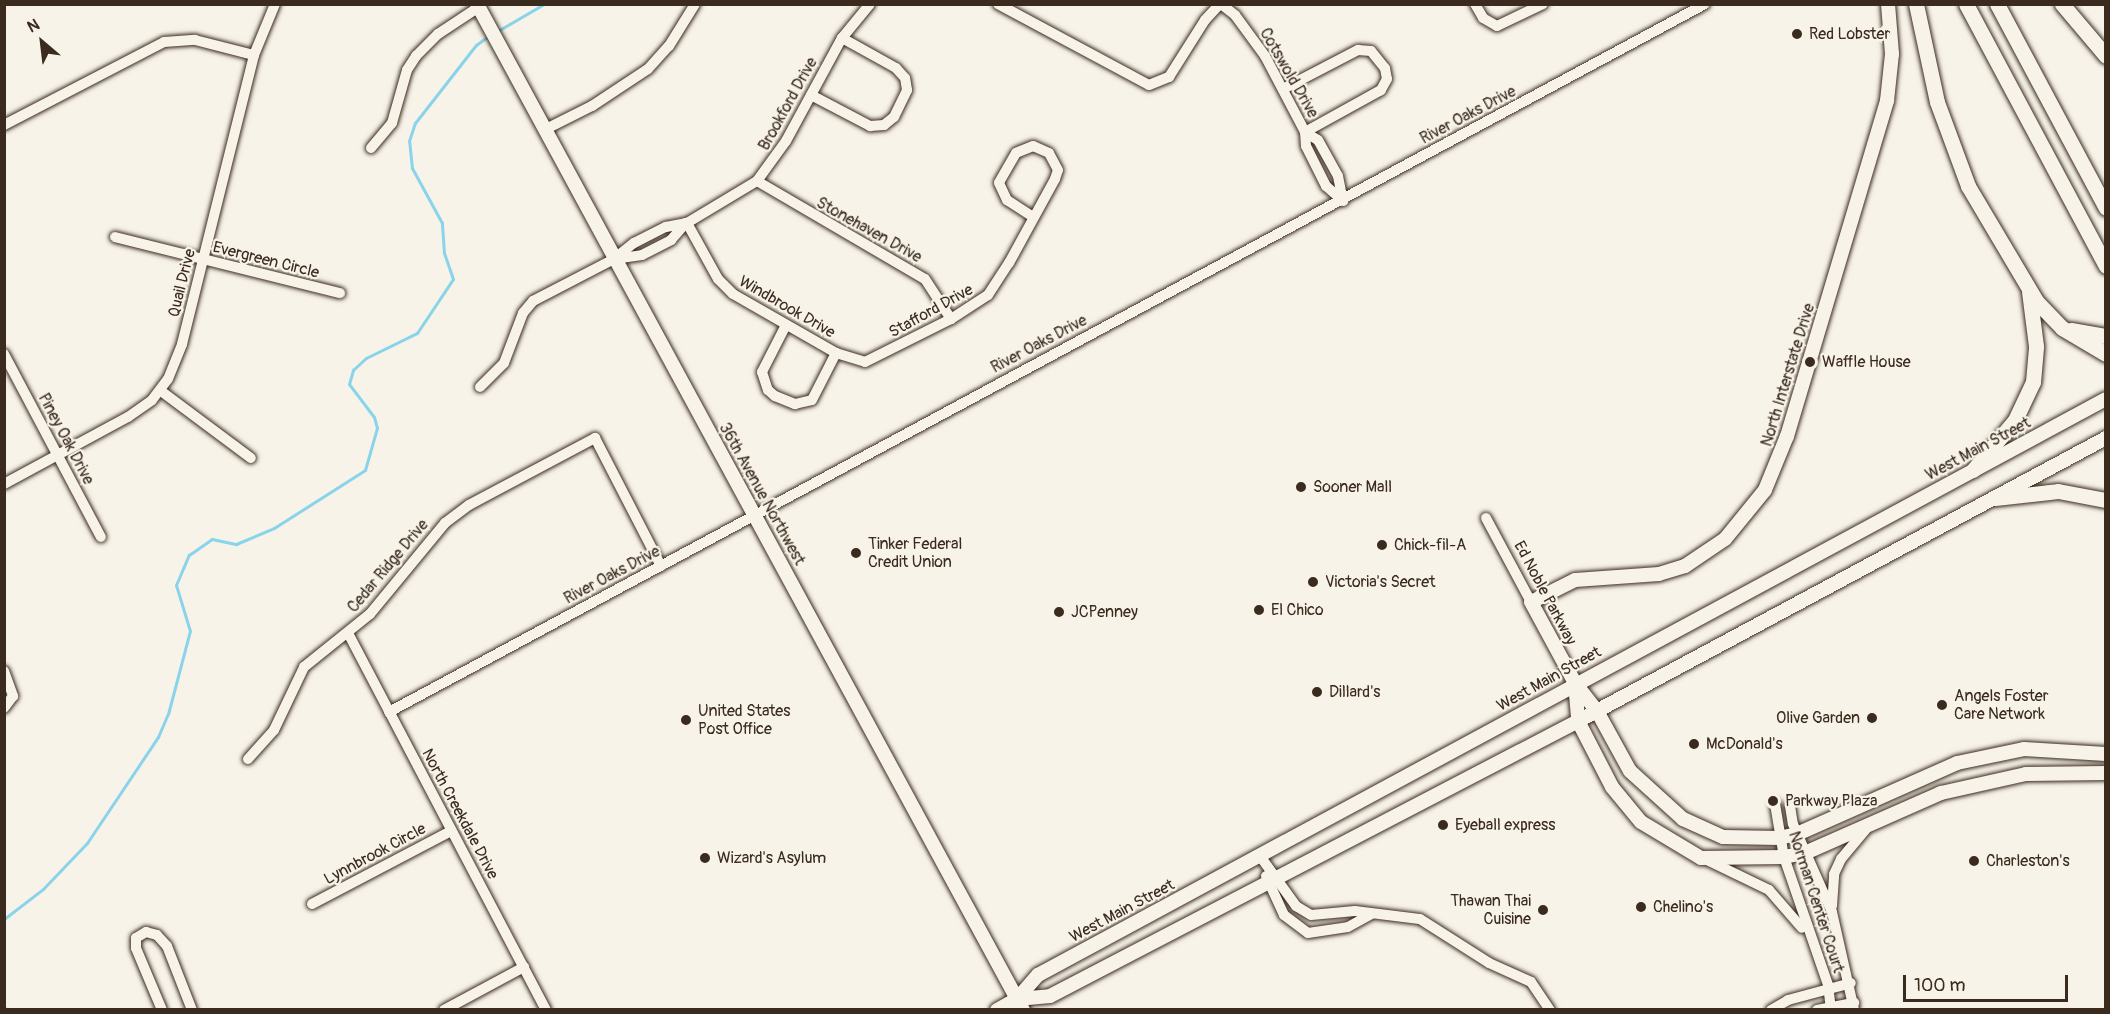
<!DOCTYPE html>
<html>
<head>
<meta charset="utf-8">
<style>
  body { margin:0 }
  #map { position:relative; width:2110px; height:1014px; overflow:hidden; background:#f7f3e8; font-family:Pangolin,sans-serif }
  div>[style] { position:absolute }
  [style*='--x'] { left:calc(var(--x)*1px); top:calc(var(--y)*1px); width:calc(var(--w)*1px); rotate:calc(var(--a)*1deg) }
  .stream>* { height:3px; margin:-1.5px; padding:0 1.5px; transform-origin:1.5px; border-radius:1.5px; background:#8ad4eb }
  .roads { filter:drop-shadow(0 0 2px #3b2a1e) drop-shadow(0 0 2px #3b2a1e) }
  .minor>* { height:10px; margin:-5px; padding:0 5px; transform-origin:5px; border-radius:5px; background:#f7f3e8 }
  .major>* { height:14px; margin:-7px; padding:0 7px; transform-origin:7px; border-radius:7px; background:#f7f3e8 }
  .highway>* { height:15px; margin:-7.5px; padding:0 7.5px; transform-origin:7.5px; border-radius:7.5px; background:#f7f3e8 }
  .dots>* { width:16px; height:16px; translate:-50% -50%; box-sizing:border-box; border:3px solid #f7f3e8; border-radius:50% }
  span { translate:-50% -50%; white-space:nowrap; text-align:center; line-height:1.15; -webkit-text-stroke:4.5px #f7f3e8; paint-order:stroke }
  .poi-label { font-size:16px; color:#3b2a1e }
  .left { translate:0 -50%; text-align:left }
  .right { translate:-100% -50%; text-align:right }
  .street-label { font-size:16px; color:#3b2a1e }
  .frame { position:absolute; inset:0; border:6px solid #3b2a1e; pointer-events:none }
  .north { position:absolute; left:12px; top:12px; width:60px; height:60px; -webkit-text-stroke:4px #f7f3e8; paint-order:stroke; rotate:332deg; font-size:16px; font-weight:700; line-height:24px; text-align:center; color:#3b2a1e }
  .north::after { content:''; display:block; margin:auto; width:21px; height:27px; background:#3b2a1e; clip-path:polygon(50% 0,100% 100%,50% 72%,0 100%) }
  .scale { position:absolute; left:1903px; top:975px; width:165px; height:27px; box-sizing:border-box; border:3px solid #3b2a1e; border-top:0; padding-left:8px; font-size:18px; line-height:21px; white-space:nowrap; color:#3b2a1e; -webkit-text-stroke:4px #f7f3e8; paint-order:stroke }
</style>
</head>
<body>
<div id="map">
  <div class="stream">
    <div style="--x:496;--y:32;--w:56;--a:-30.3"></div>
    <div style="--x:4;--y:919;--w:49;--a:-37.6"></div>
    <div style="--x:43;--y:889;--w:64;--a:-46.3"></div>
    <div style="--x:87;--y:843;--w:128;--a:-56.2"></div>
    <div style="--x:158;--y:737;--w:25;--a:-67"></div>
    <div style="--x:168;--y:714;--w:86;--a:-75.2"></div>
    <div style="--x:190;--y:631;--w:48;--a:-106.9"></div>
    <div style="--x:176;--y:585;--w:33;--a:-67"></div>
    <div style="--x:189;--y:555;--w:28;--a:-35"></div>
    <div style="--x:212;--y:539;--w:25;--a:12"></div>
    <div style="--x:236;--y:544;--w:41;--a:-22.8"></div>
    <div style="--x:274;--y:528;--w:108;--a:-32.5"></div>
    <div style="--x:365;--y:470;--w:44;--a:-74.1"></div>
    <div style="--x:377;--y:428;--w:11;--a:-105"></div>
    <div style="--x:374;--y:417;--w:41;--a:-127.1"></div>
    <div style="--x:349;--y:384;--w:15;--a:-74"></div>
    <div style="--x:353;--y:370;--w:18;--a:-43"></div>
    <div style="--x:366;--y:358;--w:57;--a:-26.1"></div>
    <div style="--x:417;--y:333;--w:65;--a:-56.3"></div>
    <div style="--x:453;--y:279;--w:28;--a:-109"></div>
    <div style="--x:444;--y:253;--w:30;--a:-94"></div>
    <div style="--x:442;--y:223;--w:63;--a:-118.6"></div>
    <div style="--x:412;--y:168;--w:27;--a:-96"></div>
    <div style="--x:409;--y:141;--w:19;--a:-72"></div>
    <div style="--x:415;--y:123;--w:99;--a:-52"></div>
    <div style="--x:476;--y:45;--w:17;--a:-36"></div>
    <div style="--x:4;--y:1006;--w:4;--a:63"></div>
  </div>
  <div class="roads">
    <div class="minor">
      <div style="--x:998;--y:4;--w:171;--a:28.2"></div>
      <div style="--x:1149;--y:85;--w:22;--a:-22"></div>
      <div style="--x:1169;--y:77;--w:67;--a:-57.7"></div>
      <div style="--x:1205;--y:20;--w:22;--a:-47"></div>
      <div style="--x:1221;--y:4;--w:18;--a:38"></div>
      <div style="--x:1235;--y:15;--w:51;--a:53.8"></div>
      <div style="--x:1265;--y:56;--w:86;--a:62.2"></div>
      <div style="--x:1305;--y:132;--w:14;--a:86"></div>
      <div style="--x:1306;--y:146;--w:45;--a:63.4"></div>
      <div style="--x:1326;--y:186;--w:23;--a:41"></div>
      <div style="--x:1475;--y:4;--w:16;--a:60"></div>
      <div style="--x:1483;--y:18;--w:16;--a:30"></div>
      <div style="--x:1497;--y:26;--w:51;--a:-25.6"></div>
      <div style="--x:1283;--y:89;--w:85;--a:-27.5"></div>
      <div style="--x:1358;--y:50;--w:13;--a:4"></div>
      <div style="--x:1371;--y:51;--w:22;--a:51"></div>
      <div style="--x:1385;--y:68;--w:11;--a:80"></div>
      <div style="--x:1387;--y:79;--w:13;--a:119"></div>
      <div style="--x:1381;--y:90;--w:87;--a:151.1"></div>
      <div style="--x:811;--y:95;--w:67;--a:27.7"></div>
      <div style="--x:870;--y:126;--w:14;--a:-4"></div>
      <div style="--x:884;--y:125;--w:13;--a:-39"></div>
      <div style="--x:894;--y:117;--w:30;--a:-64"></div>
      <div style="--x:907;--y:90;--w:12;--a:-99"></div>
      <div style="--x:905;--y:78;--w:13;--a:-132"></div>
      <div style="--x:896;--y:68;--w:62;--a:-150.9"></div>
      <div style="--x:4;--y:125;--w:180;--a:-27.4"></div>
      <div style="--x:164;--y:42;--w:31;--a:-4"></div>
      <div style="--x:195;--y:40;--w:61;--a:14.3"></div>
      <div style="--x:544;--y:130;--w:54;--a:-26.6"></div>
      <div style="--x:592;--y:106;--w:67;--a:-33.5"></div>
      <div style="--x:648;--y:69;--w:31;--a:-48"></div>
      <div style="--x:669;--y:46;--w:49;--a:-58.2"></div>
      <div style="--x:1305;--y:132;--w:15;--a:32"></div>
      <div style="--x:1318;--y:140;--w:41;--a:60.9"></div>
      <div style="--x:1338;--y:176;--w:25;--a:79"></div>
      <div style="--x:371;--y:148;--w:33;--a:-50"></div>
      <div style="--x:392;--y:123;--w:55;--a:-74.2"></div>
      <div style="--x:407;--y:70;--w:17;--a:-57"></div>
      <div style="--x:416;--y:56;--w:31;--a:-45"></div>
      <div style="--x:438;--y:34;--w:49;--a:-33.4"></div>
      <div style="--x:757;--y:181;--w:194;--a:30.3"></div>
      <div style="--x:925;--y:279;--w:48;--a:57"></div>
      <div style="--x:687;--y:223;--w:64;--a:61"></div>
      <div style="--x:718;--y:279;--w:21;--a:45"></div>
      <div style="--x:733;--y:294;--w:119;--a:29.8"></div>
      <div style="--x:836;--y:353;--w:30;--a:17"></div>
      <div style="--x:865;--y:362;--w:96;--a:-26.6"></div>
      <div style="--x:951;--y:319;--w:44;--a:-33"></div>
      <div style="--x:988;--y:295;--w:38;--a:-57"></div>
      <div style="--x:1009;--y:263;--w:96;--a:-61.3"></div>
      <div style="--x:1055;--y:179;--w:9;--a:-72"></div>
      <div style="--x:1058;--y:170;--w:19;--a:-118"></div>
      <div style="--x:1049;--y:153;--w:17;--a:-156"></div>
      <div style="--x:1033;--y:146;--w:18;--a:158"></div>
      <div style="--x:1016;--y:153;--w:34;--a:120"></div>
      <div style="--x:999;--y:183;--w:19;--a:65"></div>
      <div style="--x:1007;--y:200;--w:31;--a:33"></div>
      <div style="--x:115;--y:237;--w:232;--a:14"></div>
      <div style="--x:614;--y:259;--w:28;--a:-8"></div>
      <div style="--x:642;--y:255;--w:33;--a:-27"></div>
      <div style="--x:671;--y:240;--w:23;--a:-49"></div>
      <div style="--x:786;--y:325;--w:53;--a:117.1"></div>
      <div style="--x:762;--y:372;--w:19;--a:72"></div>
      <div style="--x:768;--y:390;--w:9;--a:41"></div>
      <div style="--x:775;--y:396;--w:22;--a:22"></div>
      <div style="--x:795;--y:404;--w:17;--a:-13"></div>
      <div style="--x:812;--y:400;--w:53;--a:-62.9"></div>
      <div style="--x:4;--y:354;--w:207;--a:62.1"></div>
      <div style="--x:480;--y:387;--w:34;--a:-45"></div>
      <div style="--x:504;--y:363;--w:53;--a:-69.2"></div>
      <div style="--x:523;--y:313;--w:16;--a:-50"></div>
      <div style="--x:533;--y:301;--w:91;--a:-27.4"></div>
      <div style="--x:614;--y:259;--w:26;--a:-39"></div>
      <div style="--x:634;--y:243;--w:36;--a:-27"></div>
      <div style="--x:666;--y:227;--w:21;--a:-11"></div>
      <div style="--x:687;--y:223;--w:82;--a:-31"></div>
      <div style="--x:757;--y:181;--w:49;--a:-54.1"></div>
      <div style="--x:786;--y:141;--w:117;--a:-61.5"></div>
      <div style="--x:842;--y:38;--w:44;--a:-50.5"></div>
      <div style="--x:161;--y:391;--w:112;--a:36.7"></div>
      <div style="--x:4;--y:484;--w:141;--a:-28.4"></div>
      <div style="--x:128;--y:417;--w:29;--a:-35"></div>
      <div style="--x:152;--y:400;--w:26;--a:-53"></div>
      <div style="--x:168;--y:379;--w:38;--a:-68"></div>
      <div style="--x:182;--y:344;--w:298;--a:-76"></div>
      <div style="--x:254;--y:55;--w:55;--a:-67.6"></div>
      <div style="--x:1486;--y:518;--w:95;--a:61.8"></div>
      <div style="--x:348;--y:633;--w:426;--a:62.3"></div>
      <div style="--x:4;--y:671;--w:27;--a:70"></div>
      <div style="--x:13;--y:696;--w:15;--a:127"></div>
      <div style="--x:389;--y:712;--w:1494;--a:-28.28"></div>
      <div style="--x:248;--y:759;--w:39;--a:-48"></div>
      <div style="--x:274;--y:730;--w:70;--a:-64.5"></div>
      <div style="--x:304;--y:667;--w:85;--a:-38.8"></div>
      <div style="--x:370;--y:614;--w:118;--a:-50.5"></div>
      <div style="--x:445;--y:523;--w:30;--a:-37"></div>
      <div style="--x:469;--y:505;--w:143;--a:-28"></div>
      <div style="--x:595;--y:438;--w:144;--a:62.7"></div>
      <div style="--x:1775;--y:804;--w:54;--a:80.4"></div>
      <div style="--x:1784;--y:857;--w:135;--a:71"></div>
      <div style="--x:1828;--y:985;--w:25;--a:83"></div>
      <div style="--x:1790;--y:806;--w:18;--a:81"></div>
      <div style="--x:1793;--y:824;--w:96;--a:66.1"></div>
      <div style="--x:1832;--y:912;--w:100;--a:77.3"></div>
      <div style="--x:1260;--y:856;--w:62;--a:54.2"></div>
      <div style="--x:1296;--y:906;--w:17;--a:31"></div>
      <div style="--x:1311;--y:915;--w:44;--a:-5.2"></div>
      <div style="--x:1355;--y:911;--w:65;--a:7"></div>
      <div style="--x:1420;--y:919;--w:82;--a:32.5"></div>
      <div style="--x:1489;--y:963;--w:46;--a:24.3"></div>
      <div style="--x:1531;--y:982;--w:34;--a:56"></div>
      <div style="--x:1707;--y:860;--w:69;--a:25.8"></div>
      <div style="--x:1769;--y:890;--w:50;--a:49"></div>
      <div style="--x:1266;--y:876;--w:43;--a:65.2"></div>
      <div style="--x:1284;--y:915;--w:30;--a:37"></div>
      <div style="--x:1308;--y:933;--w:40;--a:-8.5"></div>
      <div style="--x:1348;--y:927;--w:26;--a:-29"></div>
      <div style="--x:312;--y:904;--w:157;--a:-27.7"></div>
      <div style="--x:1832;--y:906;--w:32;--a:-86"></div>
      <div style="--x:1834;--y:874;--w:17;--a:-65"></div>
      <div style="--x:1841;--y:859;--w:38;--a:-50"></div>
      <div style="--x:162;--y:1010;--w:67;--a:-112.8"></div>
      <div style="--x:136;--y:948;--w:10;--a:-90"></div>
      <div style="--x:136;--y:938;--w:12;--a:-31"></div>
      <div style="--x:146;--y:932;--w:11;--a:15"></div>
      <div style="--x:157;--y:935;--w:15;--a:48"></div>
      <div style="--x:167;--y:946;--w:69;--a:68.7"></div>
      <div style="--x:444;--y:1010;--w:91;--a:-28.3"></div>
      <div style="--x:1771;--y:1010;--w:20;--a:-30"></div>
      <div style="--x:1788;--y:1000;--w:65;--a:-15.1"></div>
      <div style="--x:1817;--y:1010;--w:38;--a:-11"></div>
    </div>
    <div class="major">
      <div style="--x:477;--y:4;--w:1145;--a:61.51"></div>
      <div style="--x:1888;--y:4;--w:50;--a:85.4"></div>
      <div style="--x:1892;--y:54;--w:47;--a:96.1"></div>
      <div style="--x:1887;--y:101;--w:350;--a:106.6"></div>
      <div style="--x:1787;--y:436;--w:58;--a:112.2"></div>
      <div style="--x:1765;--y:490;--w:63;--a:129.2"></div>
      <div style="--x:1725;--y:539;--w:48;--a:146"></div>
      <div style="--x:1685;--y:566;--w:27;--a:163"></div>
      <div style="--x:1659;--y:574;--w:84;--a:175.9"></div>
      <div style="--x:1575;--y:580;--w:49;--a:153.4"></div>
      <div style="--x:1531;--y:602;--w:92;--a:61.5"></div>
      <div style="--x:1575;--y:683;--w:36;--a:52"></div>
      <div style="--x:1597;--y:711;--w:68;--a:61.2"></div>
      <div style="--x:1630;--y:771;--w:72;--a:42.2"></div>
      <div style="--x:1683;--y:819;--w:44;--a:24.2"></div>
      <div style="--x:1723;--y:837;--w:56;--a:1"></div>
      <div style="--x:1779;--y:838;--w:18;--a:-13"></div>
      <div style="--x:1797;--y:834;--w:175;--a:-23.9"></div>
      <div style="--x:1957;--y:763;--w:68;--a:-11.8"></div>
      <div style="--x:2024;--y:749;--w:82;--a:3.5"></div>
      <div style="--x:1575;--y:683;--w:38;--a:85"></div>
      <div style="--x:1578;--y:721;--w:74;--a:62.7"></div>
      <div style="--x:1612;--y:787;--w:45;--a:50.4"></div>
      <div style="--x:1641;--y:822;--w:70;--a:31"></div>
      <div style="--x:1701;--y:858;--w:83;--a:-0.7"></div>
      <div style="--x:1784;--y:857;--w:21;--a:-11"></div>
      <div style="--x:1805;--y:853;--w:149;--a:-23.8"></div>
      <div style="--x:1941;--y:793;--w:87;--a:-12.6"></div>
      <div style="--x:2026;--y:774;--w:80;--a:-0.7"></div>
      <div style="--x:1017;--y:999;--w:33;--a:-5"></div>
      <div style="--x:1050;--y:996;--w:595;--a:-27.51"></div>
      <div style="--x:1578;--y:721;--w:599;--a:-28.19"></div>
      <div style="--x:997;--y:1010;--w:23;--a:-29"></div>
      <div style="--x:1017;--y:999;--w:32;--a:-49"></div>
      <div style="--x:1038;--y:975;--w:1213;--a:-28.34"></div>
    </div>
    <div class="highway">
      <div style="--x:1916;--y:4;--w:100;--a:77.9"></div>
      <div style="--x:1937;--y:102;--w:90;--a:69.7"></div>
      <div style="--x:1968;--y:186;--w:135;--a:59.3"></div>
      <div style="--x:2037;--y:302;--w:36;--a:46"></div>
      <div style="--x:2062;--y:328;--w:51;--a:30.6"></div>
      <div style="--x:1966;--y:4;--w:297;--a:61.9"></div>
      <div style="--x:1997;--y:4;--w:231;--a:61.9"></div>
      <div style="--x:2062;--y:4;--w:68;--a:49.8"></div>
      <div style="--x:2071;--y:330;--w:36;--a:10"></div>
      <div style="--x:1973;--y:470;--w:65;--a:-50"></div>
      <div style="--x:2015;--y:420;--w:42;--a:-64.7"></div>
      <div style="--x:2033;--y:382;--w:36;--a:-85"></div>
      <div style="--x:2036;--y:346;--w:55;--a:-97.3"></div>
      <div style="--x:1995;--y:498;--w:63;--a:-6.3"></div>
      <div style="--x:2058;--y:491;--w:49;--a:10.6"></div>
    </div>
  </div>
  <div class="dots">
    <div style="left:1797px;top:34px;background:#3b2a1e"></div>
    <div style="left:1810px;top:362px;background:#3b2a1e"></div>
    <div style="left:1301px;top:487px;background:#3b2a1e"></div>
    <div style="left:1382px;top:545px;background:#3b2a1e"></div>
    <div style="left:856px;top:553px;background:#3b2a1e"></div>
    <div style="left:1313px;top:582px;background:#3b2a1e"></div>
    <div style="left:1259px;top:610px;background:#3b2a1e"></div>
    <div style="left:1059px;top:612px;background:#3b2a1e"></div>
    <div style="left:1317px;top:692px;background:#3b2a1e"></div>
    <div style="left:1942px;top:705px;background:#3b2a1e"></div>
    <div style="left:1872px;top:718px;background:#3b2a1e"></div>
    <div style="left:686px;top:720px;background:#3b2a1e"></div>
    <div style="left:1694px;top:744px;background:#3b2a1e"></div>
    <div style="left:1773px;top:801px;background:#3b2a1e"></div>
    <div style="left:1443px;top:825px;background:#3b2a1e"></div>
    <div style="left:705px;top:858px;background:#3b2a1e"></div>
    <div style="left:1974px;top:861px;background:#3b2a1e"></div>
    <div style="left:1641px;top:907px;background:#3b2a1e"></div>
    <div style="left:1543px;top:910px;background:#3b2a1e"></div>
  </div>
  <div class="poi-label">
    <span class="left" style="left:1809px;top:34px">Red Lobster</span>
    <span class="left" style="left:1822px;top:362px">Waffle House</span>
    <span class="left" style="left:1313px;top:487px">Sooner Mall</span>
    <span class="left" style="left:868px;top:553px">Tinker Federal<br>Credit Union</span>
    <span class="left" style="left:1394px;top:545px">Chick-fil-A</span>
    <span class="left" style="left:1325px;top:582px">Victoria's Secret</span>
    <span class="left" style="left:1271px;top:610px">El Chico</span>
    <span class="left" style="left:1071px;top:612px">JCPenney</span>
    <span class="left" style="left:1329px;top:692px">Dillard's</span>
    <span class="left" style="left:1954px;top:705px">Angels Foster<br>Care Network</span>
    <span class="left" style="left:698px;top:720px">United States<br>Post Office</span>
    <span class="right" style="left:1860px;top:718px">Olive Garden</span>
    <span class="left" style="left:1706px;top:744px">McDonald's</span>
    <span class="left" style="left:1785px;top:801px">Parkway Plaza</span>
    <span class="left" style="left:1455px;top:825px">Eyeball express</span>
    <span class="left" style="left:717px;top:858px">Wizard's Asylum</span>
    <span class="left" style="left:1986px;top:861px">Charleston's</span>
    <span class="right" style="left:1531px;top:910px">Thawan Thai<br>Cuisine</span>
    <span class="left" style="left:1653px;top:907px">Chelino's</span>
  </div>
  <div class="street-label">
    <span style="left:1289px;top:73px;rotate:60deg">Cotswold Drive</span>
    <span style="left:788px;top:104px;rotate:-61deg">Brookford Drive</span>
    <span style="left:1468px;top:115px;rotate:-28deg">River Oaks Drive</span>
    <span style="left:869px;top:230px;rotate:29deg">Stonehaven Drive</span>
    <span style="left:266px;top:260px;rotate:14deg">Evergreen Circle</span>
    <span style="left:182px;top:283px;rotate:-76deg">Quail Drive</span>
    <span style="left:787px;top:307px;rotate:30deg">Windbrook Drive</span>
    <span style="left:931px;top:311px;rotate:-29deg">Stafford Drive</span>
    <span style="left:1039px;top:344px;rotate:-28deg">River Oaks Drive</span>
    <span style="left:1788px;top:375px;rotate:-73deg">North Interstate Drive</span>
    <span style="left:66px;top:439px;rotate:62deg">Piney Oak Drive</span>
    <span style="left:1978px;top:449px;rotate:-28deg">West Main Street</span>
    <span style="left:762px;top:494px;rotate:61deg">36th Avenue Northwest</span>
    <span style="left:388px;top:566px;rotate:-50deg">Cedar Ridge Drive</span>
    <span style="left:612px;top:575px;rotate:-28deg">River Oaks Drive</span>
    <span style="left:1545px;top:593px;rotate:62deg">Ed Noble Parkway</span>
    <span style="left:1549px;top:679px;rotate:-29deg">West Main Street</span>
    <span style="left:460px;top:814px;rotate:62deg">North Creekdale Drive</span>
    <span style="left:375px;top:854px;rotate:-28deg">Lynnbrook Circle</span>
    <span style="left:1816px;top:902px;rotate:72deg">Norman Center Court</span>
    <span style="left:1122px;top:911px;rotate:-28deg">West Main Street</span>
  </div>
  <div class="frame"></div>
  <div class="north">N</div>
  <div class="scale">100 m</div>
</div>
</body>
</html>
